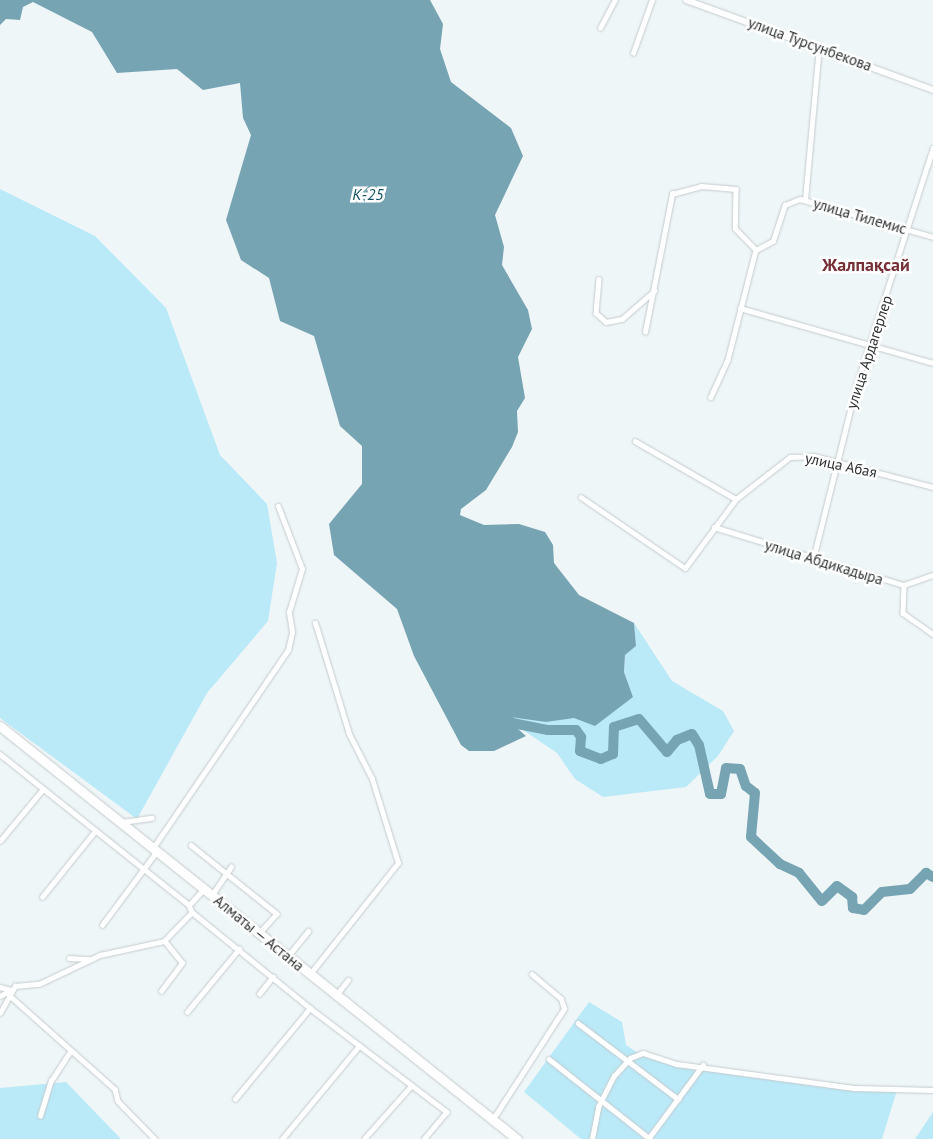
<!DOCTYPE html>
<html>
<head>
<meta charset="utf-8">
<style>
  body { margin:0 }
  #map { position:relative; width:933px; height:1139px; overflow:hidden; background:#eff6f8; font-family:"PT Sans",sans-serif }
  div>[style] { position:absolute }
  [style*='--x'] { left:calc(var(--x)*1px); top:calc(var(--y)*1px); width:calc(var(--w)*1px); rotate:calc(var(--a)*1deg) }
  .green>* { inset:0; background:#bae9f8 }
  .water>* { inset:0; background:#77a4b3 }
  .river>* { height:10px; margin:-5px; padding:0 5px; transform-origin:5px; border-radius:5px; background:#77a4b3 }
  .roads { filter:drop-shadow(0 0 1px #c5cbcd) drop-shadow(0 0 1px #c5cbcd) }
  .street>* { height:4.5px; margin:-2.25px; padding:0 2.25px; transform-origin:2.25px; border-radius:2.25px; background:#fff }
  .secondary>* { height:6px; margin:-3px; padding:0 3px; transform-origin:3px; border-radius:3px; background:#fff }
  .highway>* { height:9px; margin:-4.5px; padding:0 4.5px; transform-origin:4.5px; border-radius:4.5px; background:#fff }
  span { translate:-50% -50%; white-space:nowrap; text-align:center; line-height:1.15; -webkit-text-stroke:5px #fff; paint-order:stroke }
  .street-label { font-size:15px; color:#303233 }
  .water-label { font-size:16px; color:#175566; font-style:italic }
  .quarter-label { font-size:18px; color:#762f35; font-weight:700 }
</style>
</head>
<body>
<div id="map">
  <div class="green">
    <div style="clip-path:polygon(0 189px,95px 236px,166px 308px,220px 455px,267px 504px,277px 563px,268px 621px,207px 693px,137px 819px,0 718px)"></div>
    <div style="clip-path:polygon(634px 623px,672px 681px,723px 711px,734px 731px,718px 756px,686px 787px,603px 797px,575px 779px,557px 753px,502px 716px,546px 722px,613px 711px,633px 697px,624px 672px,625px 655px,636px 646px)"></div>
    <div style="clip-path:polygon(589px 1002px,622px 1022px,626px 1045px,641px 1055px,734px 1072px,897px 1090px,882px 1139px,581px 1139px,524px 1092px)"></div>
    <div style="clip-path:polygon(66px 1082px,121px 1139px,0 1139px,0 1088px)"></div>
    <div style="clip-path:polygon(933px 1112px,933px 1139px,915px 1139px)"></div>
  </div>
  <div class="water">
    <div style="clip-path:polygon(0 0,430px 0,443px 24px,440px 49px,451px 82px,511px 128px,523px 156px,495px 215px,504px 247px,502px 265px,528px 310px,532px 329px,518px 357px,525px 398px,517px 411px,518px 432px,512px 447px,486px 490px,461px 509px,460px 515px,484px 525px,519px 524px,545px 532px,553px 545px,554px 563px,579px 595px,634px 623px,636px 646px,625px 655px,624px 672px,633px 697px,595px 726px,574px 718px,546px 722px,503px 716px,526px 736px,494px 751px,469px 751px,461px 745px,414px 656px,397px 609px,334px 555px,329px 524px,362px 484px,362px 446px,340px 426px,314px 336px,280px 321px,269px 278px,241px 260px,226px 220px,251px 135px,243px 118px,240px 83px,203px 90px,177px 69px,117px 73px,92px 32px,33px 2px,23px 7px,20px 20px,6px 19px,0 25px)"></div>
  </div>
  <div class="river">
    <div style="--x:493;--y:708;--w:24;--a:38"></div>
    <div style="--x:512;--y:723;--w:37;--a:11"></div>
    <div style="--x:548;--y:730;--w:28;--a:0"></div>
    <div style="--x:576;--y:730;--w:9;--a:54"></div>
    <div style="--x:581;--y:737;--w:14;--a:94"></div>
    <div style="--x:580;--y:751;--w:22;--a:21"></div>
    <div style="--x:601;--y:759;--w:13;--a:-23"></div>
    <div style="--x:613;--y:754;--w:27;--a:-88"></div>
    <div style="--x:614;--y:727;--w:26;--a:-18"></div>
    <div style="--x:639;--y:719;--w:43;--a:49.7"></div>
    <div style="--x:667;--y:752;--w:16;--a:-50"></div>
    <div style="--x:677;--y:740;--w:16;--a:-22"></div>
    <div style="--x:692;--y:734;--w:13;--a:58"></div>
    <div style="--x:699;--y:745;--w:50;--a:77.3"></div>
    <div style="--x:710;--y:794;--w:11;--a:0"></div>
    <div style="--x:721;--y:794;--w:26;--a:-79"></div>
    <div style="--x:726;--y:768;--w:14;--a:4"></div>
    <div style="--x:740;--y:769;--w:18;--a:71"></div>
    <div style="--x:746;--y:786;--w:11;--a:38"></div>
    <div style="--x:755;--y:793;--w:44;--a:95.2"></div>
    <div style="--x:751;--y:837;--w:40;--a:43"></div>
    <div style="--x:780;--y:864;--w:21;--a:25"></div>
    <div style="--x:799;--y:873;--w:36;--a:51"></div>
    <div style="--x:822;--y:901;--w:21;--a:-45"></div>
    <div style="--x:837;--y:886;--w:19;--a:36"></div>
    <div style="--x:852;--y:897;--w:11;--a:85"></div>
    <div style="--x:853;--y:908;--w:11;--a:10"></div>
    <div style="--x:864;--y:910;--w:25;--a:-45"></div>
    <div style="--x:882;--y:892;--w:28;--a:-6"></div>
    <div style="--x:910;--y:889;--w:23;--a:-45"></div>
    <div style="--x:926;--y:873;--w:8;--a:30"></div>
  </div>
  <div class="roads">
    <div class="street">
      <div style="--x:600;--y:28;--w:32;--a:-62"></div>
      <div style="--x:633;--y:53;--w:56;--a:-70.3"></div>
      <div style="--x:805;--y:200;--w:154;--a:-84.8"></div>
      <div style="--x:756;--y:250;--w:19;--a:-28"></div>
      <div style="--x:773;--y:241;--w:38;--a:-72"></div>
      <div style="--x:785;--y:205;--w:16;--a:-22"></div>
      <div style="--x:800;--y:199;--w:138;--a:15.9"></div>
      <div style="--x:599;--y:279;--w:34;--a:95"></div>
      <div style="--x:596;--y:313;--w:13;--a:42"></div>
      <div style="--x:606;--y:322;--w:16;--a:-11"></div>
      <div style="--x:622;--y:319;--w:43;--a:-41.2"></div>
      <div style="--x:740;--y:308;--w:201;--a:15.9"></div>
      <div style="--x:645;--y:332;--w:141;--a:-78.9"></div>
      <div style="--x:672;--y:194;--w:30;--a:-15"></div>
      <div style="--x:701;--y:186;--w:35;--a:5"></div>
      <div style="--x:736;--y:189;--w:39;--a:91"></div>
      <div style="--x:735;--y:228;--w:30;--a:46"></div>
      <div style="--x:756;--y:250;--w:114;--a:104.3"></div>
      <div style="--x:728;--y:360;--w:41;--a:114.7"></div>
      <div style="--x:635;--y:441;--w:116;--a:29.9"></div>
      <div style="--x:581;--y:497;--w:126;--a:34.3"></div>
      <div style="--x:685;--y:568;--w:86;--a:-53.5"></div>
      <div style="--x:736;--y:499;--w:68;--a:-37.9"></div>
      <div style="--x:790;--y:457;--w:24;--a:-2"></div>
      <div style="--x:814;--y:456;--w:123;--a:14.6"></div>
      <div style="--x:714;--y:527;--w:199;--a:17"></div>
      <div style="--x:904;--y:585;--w:31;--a:-19"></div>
      <div style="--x:813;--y:559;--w:181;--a:-76"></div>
      <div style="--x:857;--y:383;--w:247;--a:-72.1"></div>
      <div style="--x:904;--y:585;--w:28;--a:92"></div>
      <div style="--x:903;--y:613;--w:37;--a:35"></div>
      <div style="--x:0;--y:754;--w:242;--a:38.6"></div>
      <div style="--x:189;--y:905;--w:8;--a:67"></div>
      <div style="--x:192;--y:912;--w:152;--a:39.1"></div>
      <div style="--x:310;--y:1008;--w:172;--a:37.2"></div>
      <div style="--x:447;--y:1112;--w:35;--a:130"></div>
      <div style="--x:122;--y:822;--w:30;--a:-8"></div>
      <div style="--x:0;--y:841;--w:67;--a:-50.4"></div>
      <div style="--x:191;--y:845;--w:110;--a:38.7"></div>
      <div style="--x:277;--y:914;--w:25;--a:132"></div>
      <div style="--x:153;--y:848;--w:240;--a:-55.7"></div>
      <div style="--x:288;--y:650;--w:18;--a:-77"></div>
      <div style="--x:292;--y:632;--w:20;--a:-99"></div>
      <div style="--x:289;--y:612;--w:45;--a:-73.2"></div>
      <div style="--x:302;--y:569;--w:67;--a:-110.9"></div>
      <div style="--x:212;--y:895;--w:34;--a:-56"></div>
      <div style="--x:42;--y:897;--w:85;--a:-51.2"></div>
      <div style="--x:189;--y:905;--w:22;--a:-47"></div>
      <div style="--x:102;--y:925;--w:92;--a:-53.4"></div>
      <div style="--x:288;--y:956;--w:32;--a:-51"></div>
      <div style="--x:69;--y:958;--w:21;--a:3"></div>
      <div style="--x:310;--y:974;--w:142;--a:-51.6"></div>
      <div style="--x:398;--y:863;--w:88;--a:-107.2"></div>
      <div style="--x:372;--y:779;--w:51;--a:-117.1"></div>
      <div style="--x:349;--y:734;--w:116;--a:-107"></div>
      <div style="--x:0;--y:987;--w:11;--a:15"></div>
      <div style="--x:161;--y:991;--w:35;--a:-53"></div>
      <div style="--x:182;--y:963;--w:28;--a:-129"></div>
      <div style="--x:259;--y:994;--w:22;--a:-51"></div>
      <div style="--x:9;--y:995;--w:142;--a:41.6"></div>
      <div style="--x:115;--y:1089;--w:12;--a:76"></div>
      <div style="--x:118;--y:1101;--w:53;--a:45.8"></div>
      <div style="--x:336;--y:995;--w:19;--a:-51"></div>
      <div style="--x:0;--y:996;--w:13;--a:-29"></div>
      <div style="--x:187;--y:1012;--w:82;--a:-50.5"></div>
      <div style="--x:0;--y:1013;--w:31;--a:-61"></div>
      <div style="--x:15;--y:986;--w:24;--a:-5"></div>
      <div style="--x:39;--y:984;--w:68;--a:-25.4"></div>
      <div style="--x:100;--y:955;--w:66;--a:-12.3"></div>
      <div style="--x:164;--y:941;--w:40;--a:-46"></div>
      <div style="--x:578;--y:1023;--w:126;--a:37.2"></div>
      <div style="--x:549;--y:1059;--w:127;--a:38.3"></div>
      <div style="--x:235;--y:1099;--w:118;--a:-50.5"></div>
      <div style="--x:40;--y:1116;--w:37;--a:-73"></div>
      <div style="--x:51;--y:1081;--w:35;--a:-57"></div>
      <div style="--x:493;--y:1119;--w:131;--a:-57.2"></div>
      <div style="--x:564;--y:1009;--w:10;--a:-107"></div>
      <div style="--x:561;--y:999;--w:38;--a:-140"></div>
      <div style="--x:282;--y:1139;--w:121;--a:-50.4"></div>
      <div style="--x:364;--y:1139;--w:71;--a:-48.4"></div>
      <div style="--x:592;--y:1139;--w:33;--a:-79"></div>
      <div style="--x:598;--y:1107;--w:35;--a:-63"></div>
      <div style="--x:614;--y:1076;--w:24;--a:-48"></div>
      <div style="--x:630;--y:1058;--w:14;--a:-21"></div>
      <div style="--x:643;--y:1053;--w:36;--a:18"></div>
      <div style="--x:677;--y:1064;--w:180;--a:7.7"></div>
      <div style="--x:855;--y:1088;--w:78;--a:1.5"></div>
      <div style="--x:648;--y:1139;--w:92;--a:-53.4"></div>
    </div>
    <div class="secondary">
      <div style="--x:686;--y:0;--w:263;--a:20"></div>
    </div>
    <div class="highway">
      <div style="--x:0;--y:726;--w:662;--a:38.62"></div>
    </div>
  </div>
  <div class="street-label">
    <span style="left:810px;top:44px;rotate:20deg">улица Турсунбекова</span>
    <span style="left:860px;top:216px;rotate:16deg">улица Тилемис</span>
    <span style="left:869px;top:352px;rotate:-72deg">улица Ардагерлер</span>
    <span style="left:841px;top:465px;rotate:12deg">улица Абая</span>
    <span style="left:824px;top:562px;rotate:17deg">улица Абдикадыра</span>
    <span style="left:259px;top:933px;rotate:39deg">Алматы — Астана</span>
  </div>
  <div class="water-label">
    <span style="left:368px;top:194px">К-25</span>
  </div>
  <div class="quarter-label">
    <span style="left:866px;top:265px">Жалпақсай</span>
  </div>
</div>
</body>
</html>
